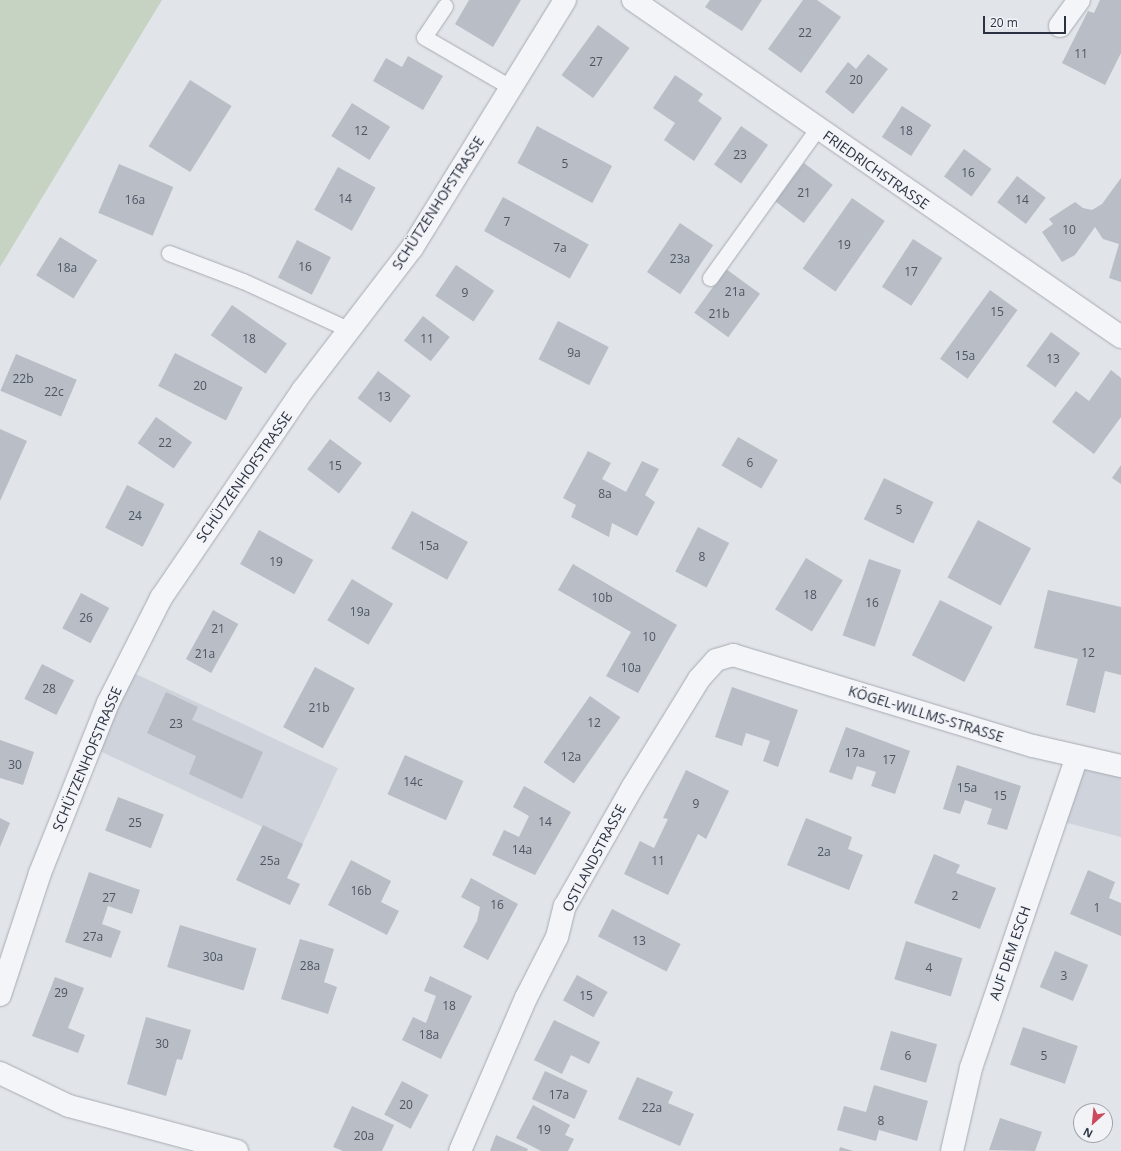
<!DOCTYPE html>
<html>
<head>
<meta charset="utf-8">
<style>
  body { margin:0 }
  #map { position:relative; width:1121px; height:1151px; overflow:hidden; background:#e1e4e9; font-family:"Open Sans",sans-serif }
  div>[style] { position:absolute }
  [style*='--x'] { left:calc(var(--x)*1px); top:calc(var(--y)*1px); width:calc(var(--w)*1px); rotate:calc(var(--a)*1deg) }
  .built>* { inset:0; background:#cfd3db; transform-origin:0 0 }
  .green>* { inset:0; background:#c6d3c2 }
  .building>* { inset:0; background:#b8bdc6; transform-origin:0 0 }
  .roads { filter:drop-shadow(0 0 1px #a6abb3) drop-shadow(0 0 1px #a6abb3) }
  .service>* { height:15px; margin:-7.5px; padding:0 7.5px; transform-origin:7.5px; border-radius:7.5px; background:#f4f5f8 }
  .minor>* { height:22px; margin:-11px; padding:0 11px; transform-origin:11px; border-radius:11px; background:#f4f5f8 }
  span { translate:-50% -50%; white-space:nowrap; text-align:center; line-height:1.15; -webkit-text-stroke:3px #f1f3f7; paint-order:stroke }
  .number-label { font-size:12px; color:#4e5562 }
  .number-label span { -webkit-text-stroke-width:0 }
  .street-label { font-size:14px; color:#2a3241 }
  .north { position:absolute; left:1073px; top:1103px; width:40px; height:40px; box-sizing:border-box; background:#f1f3f7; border:1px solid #a1a6ae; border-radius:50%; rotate:207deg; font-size:11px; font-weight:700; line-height:16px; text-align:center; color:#2a3241 }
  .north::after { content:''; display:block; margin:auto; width:14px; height:18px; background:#cb495b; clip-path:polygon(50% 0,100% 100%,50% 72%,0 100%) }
  .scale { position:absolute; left:983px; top:16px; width:83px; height:18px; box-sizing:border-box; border:2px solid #2a3241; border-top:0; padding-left:5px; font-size:12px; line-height:14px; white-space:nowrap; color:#2a3241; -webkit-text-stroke:3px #f1f3f7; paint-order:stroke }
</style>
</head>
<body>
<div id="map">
  <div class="built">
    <div style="left:125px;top:669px;width:235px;height:85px;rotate:25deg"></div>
    <div style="clip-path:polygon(1077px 757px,1121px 766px,1121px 837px,1056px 820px)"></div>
  </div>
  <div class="green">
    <div style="clip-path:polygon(0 0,162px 0,0 267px)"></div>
  </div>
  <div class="building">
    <div style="clip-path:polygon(469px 0,521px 0,493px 47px,455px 24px)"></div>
    <div style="clip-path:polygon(710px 0,762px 0,742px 31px,705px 7px)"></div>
    <div style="clip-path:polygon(803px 0,817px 0,841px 17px,801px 73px,768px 49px)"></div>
    <div style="clip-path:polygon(1100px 0,1121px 0,1121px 53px,1105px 85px,1062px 63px,1088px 11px,1094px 13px)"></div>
    <div style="left:598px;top:25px;width:39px;height:62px;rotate:36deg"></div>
    <div style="clip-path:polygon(868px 54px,888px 69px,853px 114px,825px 92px,848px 62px,856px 69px)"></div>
    <div style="clip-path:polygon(408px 56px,443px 76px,423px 110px,373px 81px,386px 58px,402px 67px)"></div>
    <div style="clip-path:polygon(675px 75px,703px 94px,698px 101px,722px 118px,694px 161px,664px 140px,675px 123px,653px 108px)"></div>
    <div style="left:190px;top:80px;width:49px;height:78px;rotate:32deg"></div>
    <div style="left:352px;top:103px;width:45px;height:39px;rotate:32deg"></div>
    <div style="left:902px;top:106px;width:35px;height:37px;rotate:33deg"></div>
    <div style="left:537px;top:126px;width:85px;height:42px;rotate:28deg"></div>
    <div style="left:741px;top:126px;width:33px;height:47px;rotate:35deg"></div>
    <div style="left:964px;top:149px;width:34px;height:34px;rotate:36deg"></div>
    <div style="left:804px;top:163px;width:36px;height:48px;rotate:37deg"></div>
    <div style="left:119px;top:164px;width:59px;height:53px;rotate:23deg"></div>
    <div style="left:338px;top:167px;width:43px;height:49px;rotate:29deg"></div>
    <div style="left:1017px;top:176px;width:36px;height:33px;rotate:37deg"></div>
    <div style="clip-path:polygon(1121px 178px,1121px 282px,1109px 278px,1119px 244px,1103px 239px,1095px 227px,1075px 255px,1062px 262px,1042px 232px,1053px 224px,1049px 219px,1075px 202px,1083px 208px,1092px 210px,1102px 204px)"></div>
    <div style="left:503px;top:197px;width:98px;height:39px;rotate:29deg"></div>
    <div style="left:852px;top:198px;width:40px;height:86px;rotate:35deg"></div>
    <div style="left:680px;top:223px;width:40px;height:59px;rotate:34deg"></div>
    <div style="left:60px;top:237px;width:44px;height:45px;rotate:32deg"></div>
    <div style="left:913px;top:239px;width:35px;height:57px;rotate:33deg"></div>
    <div style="left:297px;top:240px;width:38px;height:42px;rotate:27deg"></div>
    <div style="left:456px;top:265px;width:46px;height:37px;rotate:34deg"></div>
    <div style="left:726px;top:269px;width:42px;height:54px;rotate:36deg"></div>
    <div style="left:990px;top:290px;width:34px;height:85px;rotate:36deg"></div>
    <div style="left:232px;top:305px;width:67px;height:37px;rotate:35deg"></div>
    <div style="left:423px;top:316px;width:34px;height:31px;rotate:38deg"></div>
    <div style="left:558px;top:321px;width:57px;height:43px;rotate:27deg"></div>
    <div style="left:1051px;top:332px;width:36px;height:42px;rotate:36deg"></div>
    <div style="left:175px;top:353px;width:76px;height:37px;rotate:27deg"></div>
    <div style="left:16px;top:354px;width:66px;height:40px;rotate:23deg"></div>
    <div style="clip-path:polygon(1111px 370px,1121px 378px,1121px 417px,1094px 454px,1052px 422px,1076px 391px,1089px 401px)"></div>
    <div style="left:378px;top:371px;width:41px;height:34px;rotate:37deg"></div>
    <div style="left:156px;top:417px;width:44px;height:32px;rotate:35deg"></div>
    <div style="clip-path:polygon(0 429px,27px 441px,0 501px)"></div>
    <div style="left:738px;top:437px;width:46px;height:33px;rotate:30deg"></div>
    <div style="left:330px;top:439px;width:40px;height:38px;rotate:37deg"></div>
    <div style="clip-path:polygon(588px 451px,611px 463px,602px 479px,626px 492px,642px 461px,659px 469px,645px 495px,655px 502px,637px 536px,612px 523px,609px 537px,571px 517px,576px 505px,563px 498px)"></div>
    <div style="clip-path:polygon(1121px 465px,1121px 484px,1112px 478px)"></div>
    <div style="left:884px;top:478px;width:55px;height:46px;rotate:26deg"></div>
    <div style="left:127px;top:485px;width:42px;height:48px;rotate:27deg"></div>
    <div style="left:412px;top:511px;width:64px;height:43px;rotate:29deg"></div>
    <div style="left:978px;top:520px;width:60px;height:65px;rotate:28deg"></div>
    <div style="left:698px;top:527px;width:35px;height:50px;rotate:27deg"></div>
    <div style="left:259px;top:530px;width:62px;height:39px;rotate:29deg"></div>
    <div style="left:806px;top:558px;width:43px;height:60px;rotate:31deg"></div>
    <div style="left:869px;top:559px;width:34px;height:81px;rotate:19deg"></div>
    <div style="clip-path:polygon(573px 564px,677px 625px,638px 693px,606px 676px,631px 632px,558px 590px)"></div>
    <div style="left:352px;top:579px;width:48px;height:48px;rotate:31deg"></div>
    <div style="clip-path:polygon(1048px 590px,1121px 607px,1121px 675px,1105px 671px,1095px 713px,1066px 705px,1078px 659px,1034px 648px)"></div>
    <div style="left:81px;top:593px;width:32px;height:40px;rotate:28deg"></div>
    <div style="left:940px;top:600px;width:59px;height:62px;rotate:27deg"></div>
    <div style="left:213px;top:610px;width:29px;height:56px;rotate:29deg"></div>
    <div style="left:42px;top:664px;width:36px;height:39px;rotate:27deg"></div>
    <div style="left:315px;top:667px;width:45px;height:68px;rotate:28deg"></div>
    <div style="clip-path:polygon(732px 687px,798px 710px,778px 767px,763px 761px,770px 741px,746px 733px,742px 746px,715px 737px)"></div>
    <div style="clip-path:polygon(166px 692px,198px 707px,192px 720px,263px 752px,242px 799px,189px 774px,196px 756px,147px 733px)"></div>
    <div style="left:590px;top:696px;width:37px;height:81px;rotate:35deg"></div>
    <div style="clip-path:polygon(846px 727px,910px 751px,895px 794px,871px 786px,876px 772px,857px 766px,852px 780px,829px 772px)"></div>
    <div style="clip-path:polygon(0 740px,34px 752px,23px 785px,0 778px)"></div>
    <div style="left:405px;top:755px;width:64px;height:43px;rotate:24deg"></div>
    <div style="clip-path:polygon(957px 765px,1021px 786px,1007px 830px,987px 824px,992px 809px,965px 800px,960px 814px,943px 809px)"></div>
    <div style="clip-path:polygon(686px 770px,729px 791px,706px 839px,698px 834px,668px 895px,624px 874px,640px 841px,654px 848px,668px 819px,663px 818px)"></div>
    <div style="clip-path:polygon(524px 786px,571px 812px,535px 875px,492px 855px,504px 830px,519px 837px,529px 816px,513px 807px)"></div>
    <div style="left:118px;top:797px;width:49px;height:36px;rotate:21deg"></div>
    <div style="clip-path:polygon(0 818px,10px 823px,0 847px)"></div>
    <div style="clip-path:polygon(806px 818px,852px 837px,848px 849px,863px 855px,849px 890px,787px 865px)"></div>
    <div style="clip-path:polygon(263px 825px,303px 844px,287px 878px,300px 884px,290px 905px,236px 880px)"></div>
    <div style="clip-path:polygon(934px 854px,960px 865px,956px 873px,996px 888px,980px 929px,914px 903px)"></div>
    <div style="clip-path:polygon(351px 860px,391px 881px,381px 902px,399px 911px,387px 935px,328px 905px)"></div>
    <div style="clip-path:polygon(1088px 870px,1115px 882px,1109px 898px,1121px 903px,1121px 936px,1070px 914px)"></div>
    <div style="clip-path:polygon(89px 872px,140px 890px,132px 914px,108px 906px,102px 924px,121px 931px,111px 958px,65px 942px)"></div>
    <div style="clip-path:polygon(471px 878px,518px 904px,488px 960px,463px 947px,477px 921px,480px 907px,461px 897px)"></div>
    <div style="left:612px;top:909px;width:77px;height:31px;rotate:27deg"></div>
    <div style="left:180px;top:925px;width:80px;height:44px;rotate:17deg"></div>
    <div style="clip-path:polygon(300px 939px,334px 949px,324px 982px,337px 987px,328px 1014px,281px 999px)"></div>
    <div style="left:906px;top:941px;width:59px;height:40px;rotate:17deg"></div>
    <div style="left:1055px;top:951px;width:36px;height:39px;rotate:23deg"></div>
    <div style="left:577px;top:975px;width:35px;height:29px;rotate:29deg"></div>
    <div style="clip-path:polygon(430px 976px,472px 996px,441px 1059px,402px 1040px,413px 1017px,426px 1023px,436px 996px,424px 991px)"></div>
    <div style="clip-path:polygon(55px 977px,84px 988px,68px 1028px,85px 1035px,78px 1053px,32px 1036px)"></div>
    <div style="clip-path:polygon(146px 1017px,191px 1030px,182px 1060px,177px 1059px,166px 1096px,127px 1084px)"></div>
    <div style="clip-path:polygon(554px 1020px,600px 1042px,589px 1064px,571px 1055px,562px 1074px,534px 1060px)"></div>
    <div style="left:1023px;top:1027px;width:58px;height:40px;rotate:19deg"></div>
    <div style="left:891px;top:1031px;width:48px;height:40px;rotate:16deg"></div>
    <div style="left:545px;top:1071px;width:47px;height:31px;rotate:25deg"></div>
    <div style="clip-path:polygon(637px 1077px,673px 1092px,668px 1103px,694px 1114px,680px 1146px,618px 1119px)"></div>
    <div style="left:402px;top:1081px;width:30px;height:38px;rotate:28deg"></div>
    <div style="clip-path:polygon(874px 1085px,928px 1101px,917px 1141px,879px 1130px,876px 1141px,837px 1130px,844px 1106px,866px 1112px)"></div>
    <div style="clip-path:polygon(533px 1105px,570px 1125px,565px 1135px,574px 1139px,568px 1151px,541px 1151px,516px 1138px)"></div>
    <div style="clip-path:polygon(352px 1106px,394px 1125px,382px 1151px,343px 1151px,333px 1147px)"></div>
    <div style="clip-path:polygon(1000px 1118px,1042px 1132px,1035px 1151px,989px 1150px)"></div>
    <div style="clip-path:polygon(496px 1135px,528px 1149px,527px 1151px,490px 1151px)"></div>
    <div style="clip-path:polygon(840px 1147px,853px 1151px,839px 1151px)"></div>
  </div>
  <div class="roads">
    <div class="service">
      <div style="--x:445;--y:6;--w:37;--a:124"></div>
      <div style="--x:424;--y:37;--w:102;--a:30.1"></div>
      <div style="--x:169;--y:253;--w:79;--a:20.7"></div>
      <div style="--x:243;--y:281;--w:118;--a:24.6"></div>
      <div style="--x:710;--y:278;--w:183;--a:-54.3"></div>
    </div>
    <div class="minor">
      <div style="--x:633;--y:0;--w:593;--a:34.63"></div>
      <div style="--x:1060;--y:26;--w:32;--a:-54"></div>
      <div style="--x:0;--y:995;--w:128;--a:-71.8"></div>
      <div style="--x:40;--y:873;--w:183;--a:-68.2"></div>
      <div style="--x:108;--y:703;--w:118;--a:-63.2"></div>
      <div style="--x:161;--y:598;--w:252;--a:-55.7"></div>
      <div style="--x:303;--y:390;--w:179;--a:-52.5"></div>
      <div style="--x:412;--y:248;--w:291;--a:-58.3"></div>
      <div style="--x:0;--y:1073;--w:76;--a:25.6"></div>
      <div style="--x:69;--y:1106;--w:174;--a:15"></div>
      <div style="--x:460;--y:1151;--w:167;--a:-66.7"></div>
      <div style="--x:526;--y:998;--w:68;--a:-63.1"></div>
      <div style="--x:557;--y:937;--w:32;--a:-76"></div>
      <div style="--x:565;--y:906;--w:136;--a:-60.4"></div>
      <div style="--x:632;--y:788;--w:128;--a:-58.4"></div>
      <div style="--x:699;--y:679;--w:25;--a:-48"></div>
      <div style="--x:716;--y:660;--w:18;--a:-16"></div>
      <div style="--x:733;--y:655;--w:313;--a:16.9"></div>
      <div style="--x:1033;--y:746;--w:90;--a:12.8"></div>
      <div style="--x:952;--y:1151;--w:85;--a:-77.1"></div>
      <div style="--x:971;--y:1068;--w:329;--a:-71.2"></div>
    </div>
  </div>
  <div class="number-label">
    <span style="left:805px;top:33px">22</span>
    <span style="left:1081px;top:54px">11</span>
    <span style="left:596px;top:62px">27</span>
    <span style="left:856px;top:80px">20</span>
    <span style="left:361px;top:131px">12</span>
    <span style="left:906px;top:131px">18</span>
    <span style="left:740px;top:155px">23</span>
    <span style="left:565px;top:164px">5</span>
    <span style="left:968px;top:173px">16</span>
    <span style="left:804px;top:193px">21</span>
    <span style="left:345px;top:199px">14</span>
    <span style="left:135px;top:200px">16a</span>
    <span style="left:1022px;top:200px">14</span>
    <span style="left:507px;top:222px">7</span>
    <span style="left:1069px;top:230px">10</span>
    <span style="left:844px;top:245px">19</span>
    <span style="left:560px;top:248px">7a</span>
    <span style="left:680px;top:259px">23a</span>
    <span style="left:305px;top:267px">16</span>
    <span style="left:67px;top:268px">18a</span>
    <span style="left:911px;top:272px">17</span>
    <span style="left:735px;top:292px">21a</span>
    <span style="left:465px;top:293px">9</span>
    <span style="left:997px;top:312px">15</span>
    <span style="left:719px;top:314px">21b</span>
    <span style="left:249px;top:339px">18</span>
    <span style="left:427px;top:339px">11</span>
    <span style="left:574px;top:353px">9a</span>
    <span style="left:965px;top:356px">15a</span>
    <span style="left:1053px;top:359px">13</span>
    <span style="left:23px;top:379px">22b</span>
    <span style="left:200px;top:386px">20</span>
    <span style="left:54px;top:392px">22c</span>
    <span style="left:384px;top:397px">13</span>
    <span style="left:165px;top:443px">22</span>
    <span style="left:750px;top:463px">6</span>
    <span style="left:335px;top:466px">15</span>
    <span style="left:605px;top:494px">8a</span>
    <span style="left:899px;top:510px">5</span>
    <span style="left:135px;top:516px">24</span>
    <span style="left:429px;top:546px">15a</span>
    <span style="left:702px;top:557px">8</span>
    <span style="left:276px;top:562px">19</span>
    <span style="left:810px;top:595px">18</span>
    <span style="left:602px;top:598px">10b</span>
    <span style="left:872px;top:603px">16</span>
    <span style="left:360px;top:612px">19a</span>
    <span style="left:86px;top:618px">26</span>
    <span style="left:218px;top:629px">21</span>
    <span style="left:649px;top:637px">10</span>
    <span style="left:1088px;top:653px">12</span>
    <span style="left:205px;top:654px">21a</span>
    <span style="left:631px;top:668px">10a</span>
    <span style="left:49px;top:689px">28</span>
    <span style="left:319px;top:708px">21b</span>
    <span style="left:594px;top:723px">12</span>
    <span style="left:176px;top:724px">23</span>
    <span style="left:855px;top:753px">17a</span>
    <span style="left:571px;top:757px">12a</span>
    <span style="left:889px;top:760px">17</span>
    <span style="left:15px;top:765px">30</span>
    <span style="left:413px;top:782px">14c</span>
    <span style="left:967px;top:788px">15a</span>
    <span style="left:1000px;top:796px">15</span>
    <span style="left:696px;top:804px">9</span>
    <span style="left:545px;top:822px">14</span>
    <span style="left:135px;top:823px">25</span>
    <span style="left:522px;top:850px">14a</span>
    <span style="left:824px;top:852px">2a</span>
    <span style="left:270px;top:861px">25a</span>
    <span style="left:658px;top:861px">11</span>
    <span style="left:361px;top:891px">16b</span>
    <span style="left:955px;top:896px">2</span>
    <span style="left:109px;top:898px">27</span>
    <span style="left:497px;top:905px">16</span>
    <span style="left:1097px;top:908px">1</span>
    <span style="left:93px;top:937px">27a</span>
    <span style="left:639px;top:941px">13</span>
    <span style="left:213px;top:957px">30a</span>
    <span style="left:310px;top:966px">28a</span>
    <span style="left:929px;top:968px">4</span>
    <span style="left:1064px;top:976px">3</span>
    <span style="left:61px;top:993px">29</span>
    <span style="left:586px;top:996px">15</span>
    <span style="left:449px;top:1006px">18</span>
    <span style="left:429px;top:1035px">18a</span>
    <span style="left:162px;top:1044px">30</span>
    <span style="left:908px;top:1056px">6</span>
    <span style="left:1044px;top:1056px">5</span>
    <span style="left:559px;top:1095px">17a</span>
    <span style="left:406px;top:1105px">20</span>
    <span style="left:652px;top:1108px">22a</span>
    <span style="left:881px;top:1121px">8</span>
    <span style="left:544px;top:1130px">19</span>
    <span style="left:364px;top:1136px">20a</span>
  </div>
  <div class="street-label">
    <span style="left:876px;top:170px;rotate:35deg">FRIEDRICHSTRASSE</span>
    <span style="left:438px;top:203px;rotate:-57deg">SCHÜTZENHOFSTRASSE</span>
    <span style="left:244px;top:477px;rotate:-55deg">SCHÜTZENHOFSTRASSE</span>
    <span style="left:926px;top:714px;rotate:17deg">KÖGEL-WILLMS-STRASSE</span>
    <span style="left:87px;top:759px;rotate:-67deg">SCHÜTZENHOFSTRASSE</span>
    <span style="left:594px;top:858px;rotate:-62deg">OSTLANDSTRASSE</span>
    <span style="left:1010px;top:953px;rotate:-71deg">AUF DEM ESCH</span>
  </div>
  <div class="north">N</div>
  <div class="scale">20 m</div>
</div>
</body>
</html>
